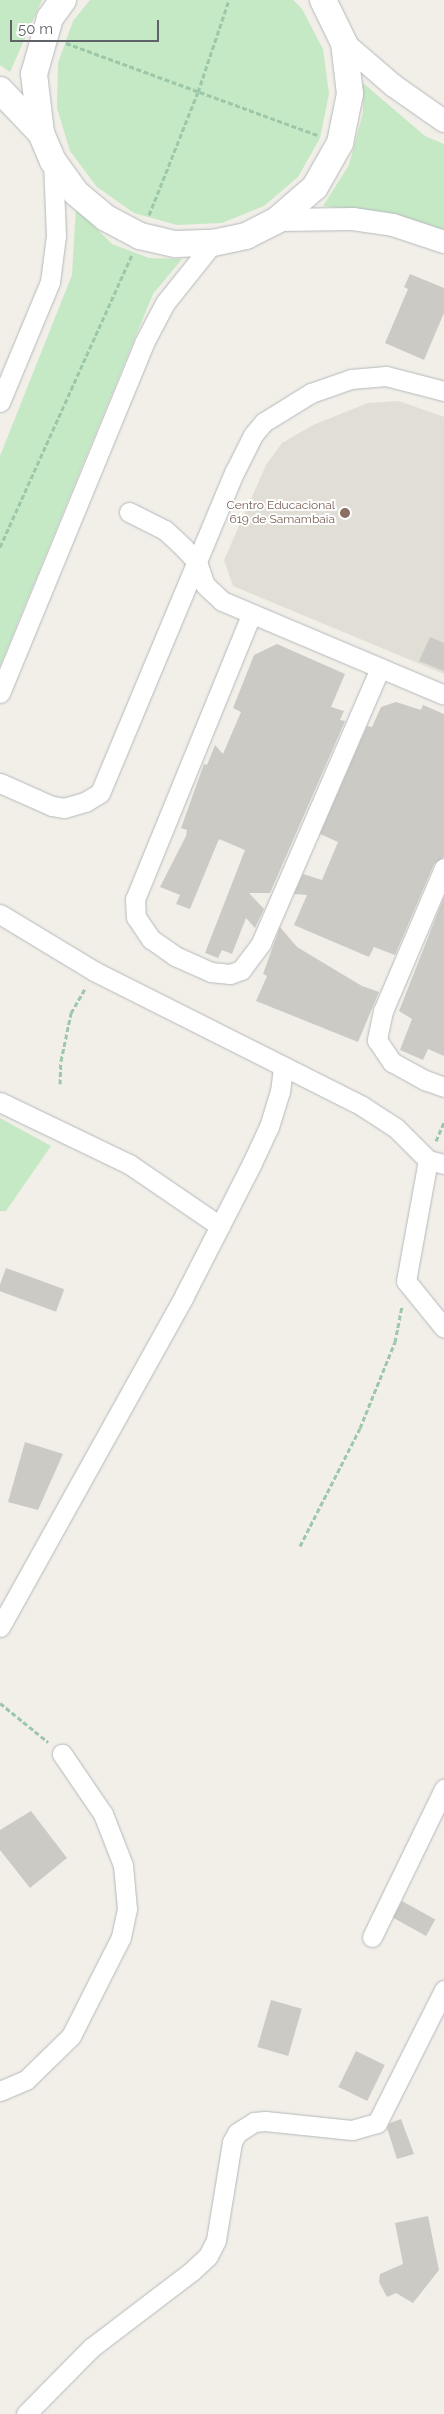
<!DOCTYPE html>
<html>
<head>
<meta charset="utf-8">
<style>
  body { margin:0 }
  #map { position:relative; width:444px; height:2414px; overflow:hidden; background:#f1efe8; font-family:Raleway,sans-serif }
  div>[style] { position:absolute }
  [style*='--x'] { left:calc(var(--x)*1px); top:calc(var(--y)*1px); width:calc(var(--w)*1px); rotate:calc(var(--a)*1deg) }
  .education>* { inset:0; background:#e1ded6 }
  .green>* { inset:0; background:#c5e8c5 }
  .building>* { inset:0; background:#cccac5; transform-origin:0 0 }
  .path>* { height:3px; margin-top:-1.5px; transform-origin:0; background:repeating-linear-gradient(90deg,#9cc7a9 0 5px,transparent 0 7.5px) }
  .roads { filter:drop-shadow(0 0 1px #b5b8bc) drop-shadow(0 0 1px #b5b8bc) }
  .minor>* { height:19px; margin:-9.5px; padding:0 9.5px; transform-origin:9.5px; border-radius:9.5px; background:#fff }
  .tertiary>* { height:22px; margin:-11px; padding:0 11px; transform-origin:11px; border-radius:11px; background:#fff }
  .secondary>* { height:26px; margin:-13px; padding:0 13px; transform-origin:13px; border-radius:13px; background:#fff }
  .dots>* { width:14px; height:14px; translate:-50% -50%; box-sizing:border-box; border:2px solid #fff; border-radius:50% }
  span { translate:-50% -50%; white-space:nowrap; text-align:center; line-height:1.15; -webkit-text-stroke:4px #fff; paint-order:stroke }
  .education-label { font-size:12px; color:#785e54 }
  .right { translate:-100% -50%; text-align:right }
  .scale { position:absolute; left:10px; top:20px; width:149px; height:22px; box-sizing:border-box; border:2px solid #5f6368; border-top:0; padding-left:6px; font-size:15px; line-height:18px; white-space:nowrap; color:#5f6368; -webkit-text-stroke:4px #fff; paint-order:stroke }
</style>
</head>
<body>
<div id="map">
  <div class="education">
    <div style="clip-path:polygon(399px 401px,444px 417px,444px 674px,233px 586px,224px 560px,266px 465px,282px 443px,313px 425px,368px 403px)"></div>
  </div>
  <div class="green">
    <div style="clip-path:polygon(0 0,42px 0,10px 72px,0 65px)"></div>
    <div style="clip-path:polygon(90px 0,293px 0,302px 9px,323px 49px,329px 94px,320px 138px,298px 177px,264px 206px,222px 223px,177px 225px,134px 213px,97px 187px,70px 151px,57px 108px,58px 63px,73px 21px)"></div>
    <div style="clip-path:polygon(363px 83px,425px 136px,444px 144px,444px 235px,386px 212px,323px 206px,349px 165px,363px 113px)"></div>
    <div style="clip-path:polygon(76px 208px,112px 244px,149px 258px,182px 259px,153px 294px,0 666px,0 456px,72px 275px)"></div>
    <div style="clip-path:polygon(0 1118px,51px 1146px,6px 1211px,0 1211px)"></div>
  </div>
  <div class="building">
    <div style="clip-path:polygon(410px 274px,444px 288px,444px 313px,424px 360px,385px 343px,408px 289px,404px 287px)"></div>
    <div style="clip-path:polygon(430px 637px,444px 643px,444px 671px,419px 661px)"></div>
    <div style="clip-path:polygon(277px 644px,345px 674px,331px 707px,344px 711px,340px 720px,345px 721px,270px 893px,249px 893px,264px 909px,255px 928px,246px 918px,232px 954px,222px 950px,218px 958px,205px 953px,245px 850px,219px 839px,190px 909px,176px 904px,180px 895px,160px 887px,186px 836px,187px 830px,181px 828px,204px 764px,207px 765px,215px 745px,223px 754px,241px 712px,233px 708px,254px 655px)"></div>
    <div style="clip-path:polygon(396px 702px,421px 710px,423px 705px,444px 714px,444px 857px,434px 864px,395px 955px,374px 947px,369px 957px,294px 925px,307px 895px,294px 894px,303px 874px,322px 880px,338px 842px,320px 834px,367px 726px,372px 727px,381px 707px)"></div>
    <div style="clip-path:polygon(444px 897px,444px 1056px,428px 1049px,423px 1060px,400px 1050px,412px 1019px,399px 1011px)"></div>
    <div style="clip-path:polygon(280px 927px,297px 947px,362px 986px,379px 992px,358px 1042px,256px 1001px,267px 976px,263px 974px)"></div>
    <div style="left:6px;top:1268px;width:62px;height:24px;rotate:20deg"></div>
    <div style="clip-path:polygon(25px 1442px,63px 1454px,38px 1510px,8px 1502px)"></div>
    <div style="clip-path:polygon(31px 1811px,67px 1858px,30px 1888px,0 1850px,0 1830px)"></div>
    <div style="left:402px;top:1901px;width:38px;height:19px;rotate:29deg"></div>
    <div style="left:271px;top:2000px;width:32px;height:49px;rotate:16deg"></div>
    <div style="left:356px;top:2051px;width:32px;height:40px;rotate:26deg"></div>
    <div style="clip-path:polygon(401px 2119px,414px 2154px,397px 2159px,387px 2128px,390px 2123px)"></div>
    <div style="clip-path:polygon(428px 2216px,439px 2270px,413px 2303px,396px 2293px,387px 2297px,379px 2282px,380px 2274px,403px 2264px,395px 2223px)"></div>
  </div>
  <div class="path">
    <div style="--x:66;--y:43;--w:268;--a:20.1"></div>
    <div style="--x:149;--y:215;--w:132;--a:-68.3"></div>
    <div style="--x:198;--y:92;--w:97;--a:-71.4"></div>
    <div style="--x:0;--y:547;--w:320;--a:-65.7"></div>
    <div style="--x:60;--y:1084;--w:23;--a:-88"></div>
    <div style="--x:61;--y:1061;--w:49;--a:-78.2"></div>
    <div style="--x:71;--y:1013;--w:30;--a:-60"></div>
    <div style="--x:436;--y:1141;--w:21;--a:-67"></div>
    <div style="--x:300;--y:1546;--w:132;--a:-63"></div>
    <div style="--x:360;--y:1428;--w:93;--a:-67.9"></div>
    <div style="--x:395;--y:1342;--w:37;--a:-79"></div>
    <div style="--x:0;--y:1703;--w:62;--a:39.1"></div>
  </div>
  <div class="roads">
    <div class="minor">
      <div style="--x:0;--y:402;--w:130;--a:-67.4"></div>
      <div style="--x:50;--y:282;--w:46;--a:-82.6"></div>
      <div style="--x:56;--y:236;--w:75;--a:-92.3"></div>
      <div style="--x:129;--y:512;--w:40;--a:26.6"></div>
      <div style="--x:165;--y:530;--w:26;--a:43"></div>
      <div style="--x:184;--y:548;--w:19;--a:47"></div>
      <div style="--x:197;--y:562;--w:24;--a:71"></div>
      <div style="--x:205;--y:585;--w:23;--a:43"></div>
      <div style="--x:222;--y:601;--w:241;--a:22.9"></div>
      <div style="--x:251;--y:615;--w:307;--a:112.2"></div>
      <div style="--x:135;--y:899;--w:18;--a:87"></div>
      <div style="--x:136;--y:917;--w:27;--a:56"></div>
      <div style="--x:151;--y:939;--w:29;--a:35"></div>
      <div style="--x:175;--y:956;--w:39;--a:24"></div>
      <div style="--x:211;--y:972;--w:19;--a:6"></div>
      <div style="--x:230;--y:974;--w:12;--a:-20"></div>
      <div style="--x:241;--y:970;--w:34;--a:-53"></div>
      <div style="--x:261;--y:943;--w:300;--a:-66.6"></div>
      <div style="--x:0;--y:693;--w:378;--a:-67.6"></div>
      <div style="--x:144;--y:343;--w:45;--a:-62.3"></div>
      <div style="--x:165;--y:303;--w:77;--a:-51.3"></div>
      <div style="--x:0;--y:783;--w:57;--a:23.9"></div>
      <div style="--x:52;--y:806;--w:12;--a:9"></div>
      <div style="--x:64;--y:808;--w:22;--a:-16"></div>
      <div style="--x:85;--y:802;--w:17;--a:-31"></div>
      <div style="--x:100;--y:793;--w:349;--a:-67.3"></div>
      <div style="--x:235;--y:471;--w:40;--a:-63.4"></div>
      <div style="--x:253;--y:435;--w:17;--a:-50"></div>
      <div style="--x:264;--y:422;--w:55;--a:-31.7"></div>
      <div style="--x:311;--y:393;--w:42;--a:-19.3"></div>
      <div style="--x:351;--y:379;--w:35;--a:-5"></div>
      <div style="--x:386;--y:376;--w:60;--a:14.5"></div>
      <div style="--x:444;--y:868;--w:155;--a:113.1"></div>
      <div style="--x:383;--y:1011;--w:30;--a:102"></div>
      <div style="--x:377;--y:1040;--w:27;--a:56"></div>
      <div style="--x:392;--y:1062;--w:38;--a:29"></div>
      <div style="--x:425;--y:1080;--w:20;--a:20"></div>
      <div style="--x:0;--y:914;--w:110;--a:31.2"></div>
      <div style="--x:94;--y:971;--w:300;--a:26.7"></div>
      <div style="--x:362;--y:1106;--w:40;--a:32.9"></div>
      <div style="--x:396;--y:1128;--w:45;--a:45"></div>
      <div style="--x:428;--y:1160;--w:16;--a:14"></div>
      <div style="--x:0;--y:1102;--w:143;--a:25.7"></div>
      <div style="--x:129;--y:1164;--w:110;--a:34.3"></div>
      <div style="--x:428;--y:1160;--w:123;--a:100.3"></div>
      <div style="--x:406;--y:1281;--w:60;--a:51"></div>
      <div style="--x:0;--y:1627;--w:379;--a:-60.9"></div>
      <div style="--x:184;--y:1296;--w:149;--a:-62.9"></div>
      <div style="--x:252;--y:1163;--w:40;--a:-65"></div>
      <div style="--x:269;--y:1127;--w:37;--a:-73"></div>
      <div style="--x:280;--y:1092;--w:26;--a:-83"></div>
      <div style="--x:372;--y:1937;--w:165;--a:-64.1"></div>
      <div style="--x:0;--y:2091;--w:28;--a:-23"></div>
      <div style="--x:26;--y:2080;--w:63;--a:-44.4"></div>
      <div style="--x:71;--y:2036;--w:111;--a:-63.2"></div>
      <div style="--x:121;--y:1937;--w:29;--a:-78"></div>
      <div style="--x:127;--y:1909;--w:44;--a:-95.2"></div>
      <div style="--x:123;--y:1865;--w:55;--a:-111.4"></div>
      <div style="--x:103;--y:1814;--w:73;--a:-124.3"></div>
      <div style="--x:26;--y:2414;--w:93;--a:-45.4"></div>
      <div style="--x:91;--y:2348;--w:127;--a:-37.3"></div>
      <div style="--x:192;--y:2271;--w:22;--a:-43"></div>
      <div style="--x:208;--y:2256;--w:18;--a:-63"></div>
      <div style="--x:216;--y:2240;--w:99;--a:-80.7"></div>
      <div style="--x:232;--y:2142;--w:10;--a:-61"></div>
      <div style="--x:237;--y:2133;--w:20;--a:-33"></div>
      <div style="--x:254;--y:2122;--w:11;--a:-5"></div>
      <div style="--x:265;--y:2121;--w:87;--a:5.9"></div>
      <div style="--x:352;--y:2130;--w:26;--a:-16"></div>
      <div style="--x:377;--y:2123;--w:149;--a:-63.3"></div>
    </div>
    <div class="tertiary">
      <div style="--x:344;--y:43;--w:66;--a:40.7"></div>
      <div style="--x:394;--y:86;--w:61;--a:35"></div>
      <div style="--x:277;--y:220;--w:76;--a:-0.8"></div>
      <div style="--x:353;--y:219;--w:40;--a:8.5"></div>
      <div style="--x:393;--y:225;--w:54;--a:18.4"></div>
    </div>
    <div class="secondary">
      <div style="--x:63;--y:0;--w:22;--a:126"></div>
      <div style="--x:50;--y:18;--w:58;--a:105.9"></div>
      <div style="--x:34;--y:74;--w:59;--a:83.2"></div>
      <div style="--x:41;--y:133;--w:30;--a:67"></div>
      <div style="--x:53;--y:161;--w:39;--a:54"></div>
      <div style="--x:76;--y:193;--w:39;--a:40"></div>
      <div style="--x:106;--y:218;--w:38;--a:28"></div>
      <div style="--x:140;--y:236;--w:37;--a:13"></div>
      <div style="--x:176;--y:244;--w:37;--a:-2"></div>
      <div style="--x:213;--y:243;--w:34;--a:-12"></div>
      <div style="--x:246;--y:236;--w:35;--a:-27"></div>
      <div style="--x:277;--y:220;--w:50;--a:-41"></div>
      <div style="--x:315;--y:187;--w:51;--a:-60.4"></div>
      <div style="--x:340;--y:143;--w:50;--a:-78.5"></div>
      <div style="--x:350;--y:94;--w:51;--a:-96.7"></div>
      <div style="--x:344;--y:43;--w:48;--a:-116"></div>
      <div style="--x:0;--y:90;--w:59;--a:46.4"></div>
    </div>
  </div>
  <div class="dots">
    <div style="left:345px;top:513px;background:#8d6e63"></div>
  </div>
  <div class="education-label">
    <span class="right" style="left:335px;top:513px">Centro Educacional<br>619 de Samambaia</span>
  </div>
  <div class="scale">50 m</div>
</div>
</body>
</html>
